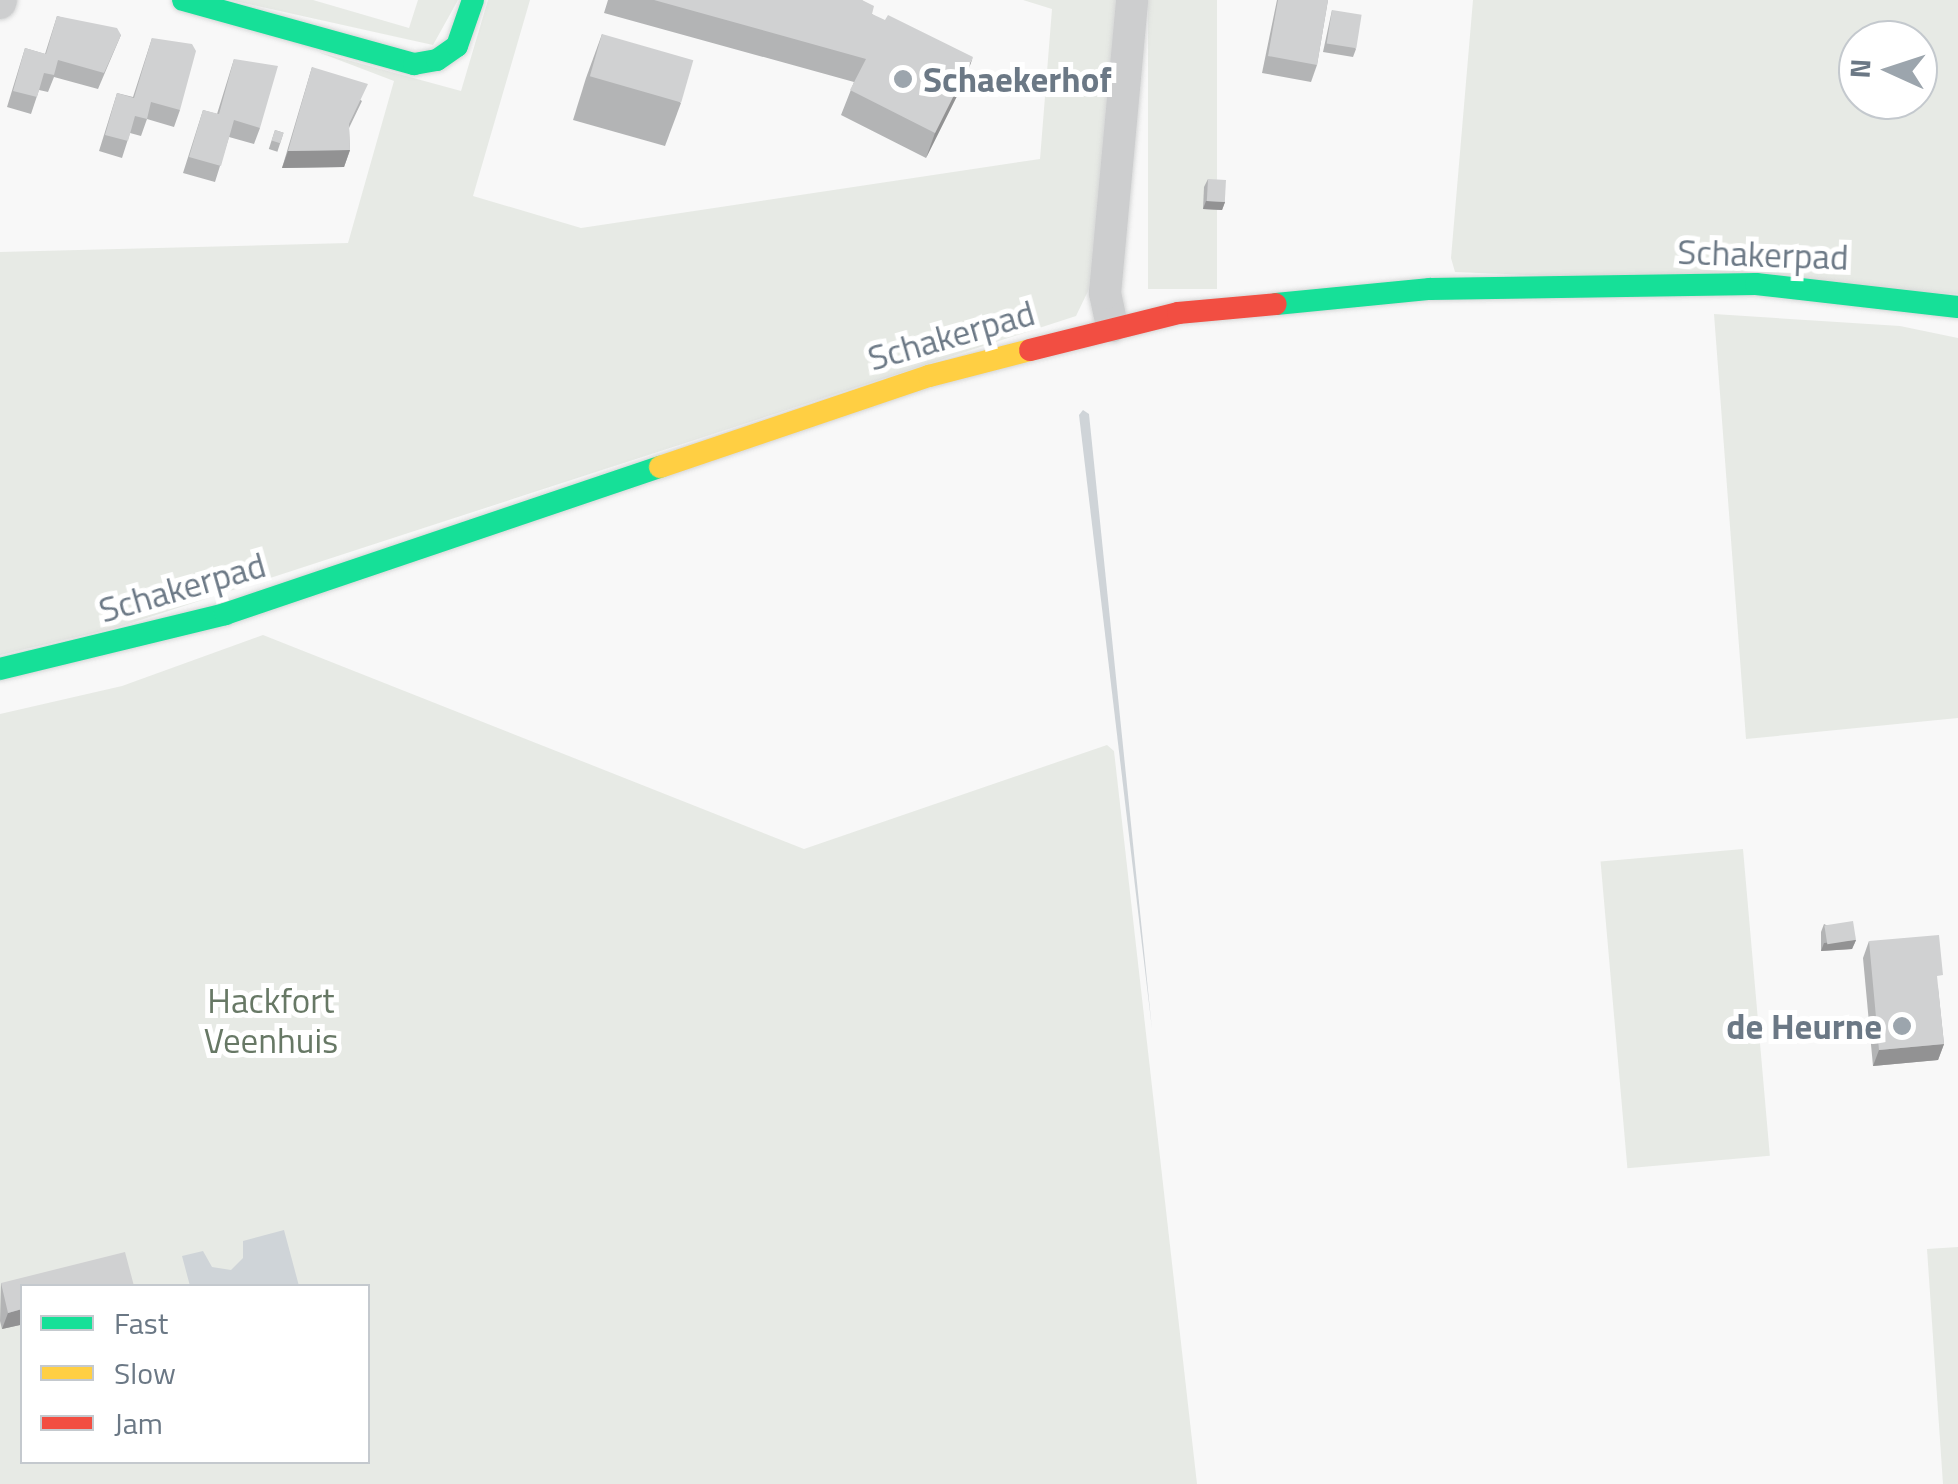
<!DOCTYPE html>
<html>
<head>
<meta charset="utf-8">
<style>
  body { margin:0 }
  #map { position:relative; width:1958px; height:1484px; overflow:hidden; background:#f8f8f8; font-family:"Titillium Web",sans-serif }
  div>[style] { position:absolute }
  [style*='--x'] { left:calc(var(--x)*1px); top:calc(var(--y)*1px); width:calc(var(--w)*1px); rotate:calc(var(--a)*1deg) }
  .green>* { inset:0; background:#e7eae5; transform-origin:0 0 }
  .water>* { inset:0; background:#cfd4d8 }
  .roads { filter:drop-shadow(0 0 2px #d5d6d6) drop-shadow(0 0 2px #d5d6d6) }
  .street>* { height:32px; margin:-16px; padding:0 16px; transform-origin:16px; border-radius:16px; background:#cdcecf }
  .fast>* { height:22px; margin:-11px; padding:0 11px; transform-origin:11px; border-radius:11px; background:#16e098 }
  .slow>* { height:22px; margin:-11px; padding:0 11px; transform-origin:11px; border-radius:11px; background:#ffcf43 }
  .jam>* { height:22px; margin:-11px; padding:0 11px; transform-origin:11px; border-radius:11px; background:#f24e42 }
  .wall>* { inset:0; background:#b3b4b5; transform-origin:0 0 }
  .shaded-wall>* { inset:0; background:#929293 }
  .building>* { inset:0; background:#d0d1d2; transform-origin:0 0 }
  .dots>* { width:28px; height:28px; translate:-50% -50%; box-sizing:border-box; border:5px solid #fff; border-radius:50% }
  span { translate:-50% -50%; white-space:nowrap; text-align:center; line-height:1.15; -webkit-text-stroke:10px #fff; paint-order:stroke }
  .poi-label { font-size:35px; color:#6b7885; font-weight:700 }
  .left { translate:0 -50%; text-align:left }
  .right { translate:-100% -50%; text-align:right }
  .street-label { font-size:35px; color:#6b7885 }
  .park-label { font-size:35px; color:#677865 }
  .legend { position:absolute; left:20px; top:1284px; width:350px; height:180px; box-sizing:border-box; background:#fff; border:2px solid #c4c9ce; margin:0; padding:12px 18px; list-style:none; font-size:30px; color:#6b7885 }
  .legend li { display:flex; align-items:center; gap:20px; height:50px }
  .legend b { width:50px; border:2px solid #c4c9ce }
  .north { position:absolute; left:1838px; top:20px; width:100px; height:100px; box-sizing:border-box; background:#fff; border:2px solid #c4c9ce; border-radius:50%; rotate:273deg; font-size:28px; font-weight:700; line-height:40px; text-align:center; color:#6b7885 }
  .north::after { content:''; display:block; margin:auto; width:35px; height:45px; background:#9ca5ad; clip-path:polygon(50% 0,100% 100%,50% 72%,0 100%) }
</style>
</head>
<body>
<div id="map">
  <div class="green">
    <div style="clip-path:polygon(230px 0,313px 0,409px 28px,418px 0,458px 0,433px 45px)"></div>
    <div style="clip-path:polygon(488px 0,530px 0,473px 196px,581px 228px,1040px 159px,1052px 9px,1023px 0,1118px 0,1090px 287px,1076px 316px,119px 627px,0 655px,0 252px,348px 243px,394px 81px,318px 52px,461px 91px)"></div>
    <div style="left:1148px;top:0;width:69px;height:289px"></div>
    <div style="clip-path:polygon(evenodd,1473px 0,1958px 0,1958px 294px,1455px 272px,1451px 258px,1473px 0,1858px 40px,1918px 40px,1918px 100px,1858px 100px,1858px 40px)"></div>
    <div style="clip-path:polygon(1714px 314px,1900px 326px,1958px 338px,1958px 718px,1746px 739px)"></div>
    <div style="clip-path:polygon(evenodd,263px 635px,804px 849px,1107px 745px,1114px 751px,1197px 1484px,0 1484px,0 714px,122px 686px,263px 635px,22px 1286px,368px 1286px,368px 1462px,22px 1462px,22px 1286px)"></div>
    <div style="left:1743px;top:849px;width:308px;height:143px;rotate:85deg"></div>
    <div style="clip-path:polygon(1958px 1247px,1958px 1484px,1943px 1484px,1927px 1249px)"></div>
  </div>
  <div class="water">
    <div style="clip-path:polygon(1083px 410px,1089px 414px,1152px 1029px,1079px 415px)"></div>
    <div style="clip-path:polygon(284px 1230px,299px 1286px,190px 1286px,182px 1256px,203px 1251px,212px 1267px,231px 1270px,243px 1258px,243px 1241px)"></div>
  </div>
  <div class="roads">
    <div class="street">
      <div style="--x:0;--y:3;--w:3;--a:-72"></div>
      <div style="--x:1112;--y:326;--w:34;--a:-102"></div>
      <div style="--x:1105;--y:293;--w:294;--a:-84.7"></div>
    </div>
    <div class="fast">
      <div style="--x:183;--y:0;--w:240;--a:15.5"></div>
      <div style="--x:414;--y:64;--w:23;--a:-10"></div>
      <div style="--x:437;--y:60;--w:24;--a:-35"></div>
      <div style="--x:457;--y:46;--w:49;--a:-70.8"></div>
      <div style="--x:1276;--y:304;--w:155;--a:-5.6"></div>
      <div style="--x:1430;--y:289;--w:326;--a:-0.9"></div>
      <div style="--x:1756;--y:284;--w:203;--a:6.5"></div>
      <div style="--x:0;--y:669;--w:232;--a:-13.7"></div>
      <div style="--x:225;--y:614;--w:459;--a:-18.7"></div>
    </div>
    <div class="slow">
      <div style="--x:660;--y:467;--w:284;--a:-18.7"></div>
      <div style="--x:929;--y:376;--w:104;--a:-14.4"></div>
    </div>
    <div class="jam">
      <div style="--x:1030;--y:350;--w:153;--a:-14"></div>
      <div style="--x:1178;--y:313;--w:98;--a:-5.2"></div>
    </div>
  </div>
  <div class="wall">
    <div style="clip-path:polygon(608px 0,862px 0,872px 14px,964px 82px,926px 158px,841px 115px,854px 82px,604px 13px)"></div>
    <div style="clip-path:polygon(1277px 0,1328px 0,1317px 65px,1311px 82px,1262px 73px)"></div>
    <div style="clip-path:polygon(1332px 10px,1356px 49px,1353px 57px,1323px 52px)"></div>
    <div style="clip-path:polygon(57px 16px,121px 35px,98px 89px,54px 77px,48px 92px,39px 90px,31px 114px,7px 107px,25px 48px,45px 54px)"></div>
    <div style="clip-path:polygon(602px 34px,681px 103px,665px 146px,573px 120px,586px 78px)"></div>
    <div style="clip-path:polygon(152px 38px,180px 110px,174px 127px,147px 119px,141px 136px,130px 133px,122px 158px,99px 151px,117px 93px,133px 97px)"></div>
    <div style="clip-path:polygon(234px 59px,260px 128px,254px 144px,229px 137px,215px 182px,183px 173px,203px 110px,217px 114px)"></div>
    <div style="clip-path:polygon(312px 67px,362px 101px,349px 128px,350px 150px,344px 167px,282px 168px)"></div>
    <div style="left:275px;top:130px;width:9px;height:20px;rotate:18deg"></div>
    <div style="clip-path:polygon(1208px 179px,1225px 202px,1222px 210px,1203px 209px,1204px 187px)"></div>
    <div style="clip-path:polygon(1824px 924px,1856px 940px,1852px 949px,1821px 951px,1821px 932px)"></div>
    <div style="clip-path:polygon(1869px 941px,1938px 988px,1944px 1044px,1938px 1060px,1873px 1066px,1863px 958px)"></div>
    <div style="clip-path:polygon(1px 1283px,22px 1286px,22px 1332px,20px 1325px,2px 1329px,0 1321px)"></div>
  </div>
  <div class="shaded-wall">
    <div style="clip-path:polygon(973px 57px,964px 82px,926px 158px,935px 133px)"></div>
    <div style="clip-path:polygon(350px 150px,344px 167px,282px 168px,288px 151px)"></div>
    <div style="clip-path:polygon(1206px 201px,1225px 202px,1222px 210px,1203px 209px)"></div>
    <div style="clip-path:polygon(1856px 940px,1852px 949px,1821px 951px,1824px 943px)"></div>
    <div style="clip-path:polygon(1944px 1044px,1938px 1060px,1873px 1066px,1879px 1050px)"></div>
    <div style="clip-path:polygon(22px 1309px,22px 1318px,20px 1325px,2px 1329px,8px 1313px)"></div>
  </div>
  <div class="building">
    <div style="clip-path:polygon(654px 0,862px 0,874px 6px,872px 14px,885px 20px,888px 15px,973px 57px,935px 133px,850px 90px,866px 59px)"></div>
    <div style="clip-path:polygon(1278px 0,1328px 0,1317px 65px,1268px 56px)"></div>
    <div style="left:1332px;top:10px;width:30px;height:34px;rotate:9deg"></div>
    <div style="clip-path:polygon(57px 16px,117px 28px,121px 35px,104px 73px,58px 60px,54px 75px,44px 73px,37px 97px,13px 91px,25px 48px,46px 54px)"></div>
    <div style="left:602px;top:34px;width:95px;height:44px;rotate:16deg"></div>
    <div style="clip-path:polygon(152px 38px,192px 44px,196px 51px,180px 110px,151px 102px,147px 119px,135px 116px,128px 141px,105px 135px,117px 93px,134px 98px)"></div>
    <div style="clip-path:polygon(234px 59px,278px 66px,260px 128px,234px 120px,221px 166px,189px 157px,203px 110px,219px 114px)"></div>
    <div style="clip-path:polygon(312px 67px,368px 84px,349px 124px,350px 150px,288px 151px)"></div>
    <div style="left:275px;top:130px;width:9px;height:11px;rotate:18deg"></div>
    <div style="left:1208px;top:179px;width:18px;height:22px;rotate:3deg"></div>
    <div style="left:1853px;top:921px;width:19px;height:29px;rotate:81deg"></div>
    <div style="clip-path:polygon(1939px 935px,1943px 975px,1937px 976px,1944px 1044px,1879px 1050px,1869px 941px)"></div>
    <div style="clip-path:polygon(125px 1252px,134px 1286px,22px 1286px,22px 1309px,8px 1313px,1px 1283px)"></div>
  </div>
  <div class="dots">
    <div style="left:903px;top:79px;background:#9ca5ad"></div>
    <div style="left:1902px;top:1026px;background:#9ca5ad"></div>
  </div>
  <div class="poi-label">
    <span class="left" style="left:923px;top:79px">Schaekerhof</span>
    <span class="right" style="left:1882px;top:1026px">de Heurne</span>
  </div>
  <div class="street-label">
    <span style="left:1763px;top:254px;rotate:2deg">Schakerpad</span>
    <span style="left:951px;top:335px;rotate:-16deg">Schakerpad</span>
    <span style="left:182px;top:587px;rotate:-16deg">Schakerpad</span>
  </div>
  <div class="park-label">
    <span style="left:271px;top:1020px">Hackfort<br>Veenhuis</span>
  </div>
  <ul class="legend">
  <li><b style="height:12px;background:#16e098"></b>Fast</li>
  <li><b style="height:12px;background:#ffcf43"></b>Slow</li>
  <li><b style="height:12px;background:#f24e42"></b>Jam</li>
  </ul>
  <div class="north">N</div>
</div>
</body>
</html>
